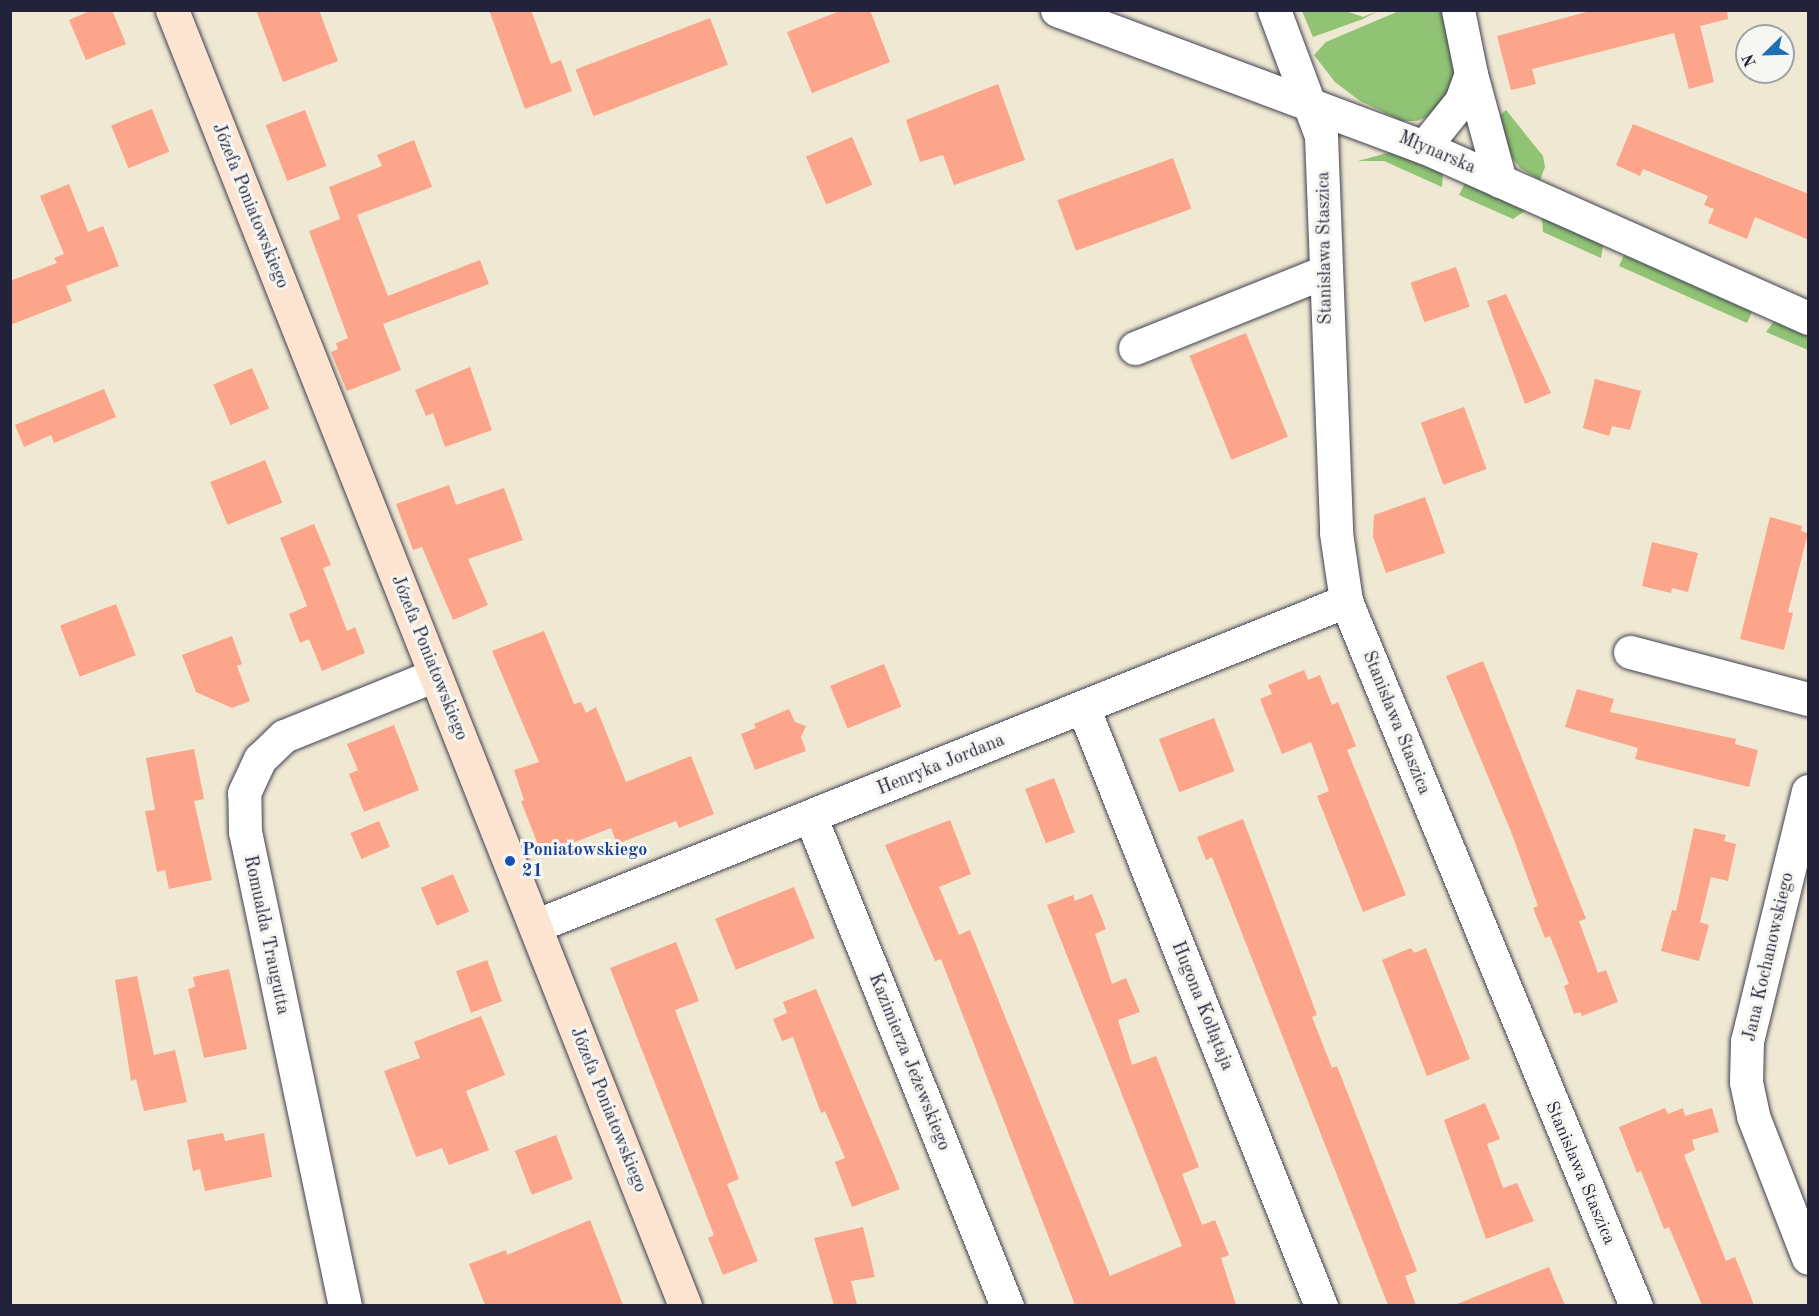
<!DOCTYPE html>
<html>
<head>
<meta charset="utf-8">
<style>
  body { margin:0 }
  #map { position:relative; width:1819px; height:1316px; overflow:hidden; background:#efe8d2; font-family:"Old Standard TT",serif }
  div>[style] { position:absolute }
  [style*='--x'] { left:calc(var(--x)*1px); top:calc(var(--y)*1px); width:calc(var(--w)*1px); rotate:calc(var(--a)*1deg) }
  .green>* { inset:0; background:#90c374; transform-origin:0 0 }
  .building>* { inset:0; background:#fca58b; transform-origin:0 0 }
  .roads { filter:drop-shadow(0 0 2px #414052) drop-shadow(0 0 2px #414052) }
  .street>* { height:33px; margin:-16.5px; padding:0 16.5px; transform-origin:16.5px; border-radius:16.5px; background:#fff }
  .secondary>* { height:33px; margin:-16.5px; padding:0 16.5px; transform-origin:16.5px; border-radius:16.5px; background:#fde4d0 }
  .dots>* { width:16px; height:16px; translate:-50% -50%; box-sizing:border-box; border:3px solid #f6f6f2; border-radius:50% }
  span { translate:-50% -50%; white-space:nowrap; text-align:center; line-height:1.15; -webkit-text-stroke:6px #f6f6f2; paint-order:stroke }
  .street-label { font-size:18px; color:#22223b }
  .transit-label { font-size:18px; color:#164399; font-weight:700 }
  .left { translate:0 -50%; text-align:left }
  .frame { position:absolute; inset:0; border:12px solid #22223b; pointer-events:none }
  .north { position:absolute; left:1735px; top:24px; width:60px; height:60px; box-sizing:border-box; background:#f6f6f2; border:2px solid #a1a1a9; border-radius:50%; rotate:247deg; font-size:16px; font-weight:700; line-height:24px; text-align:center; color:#22223b }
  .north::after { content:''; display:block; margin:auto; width:21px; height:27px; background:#1f6fb2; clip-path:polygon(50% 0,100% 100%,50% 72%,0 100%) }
</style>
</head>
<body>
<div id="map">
  <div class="green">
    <div style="clip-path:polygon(1302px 11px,1346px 11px,1363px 17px,1378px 11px,1363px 19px,1313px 37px)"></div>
    <div style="clip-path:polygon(1399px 11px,1445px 11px,1455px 65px,1454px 85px,1434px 114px,1417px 121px,1402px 121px,1360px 101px,1335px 82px,1314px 55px,1326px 42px)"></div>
    <div style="clip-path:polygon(1506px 110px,1543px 156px,1545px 167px,1540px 180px,1520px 168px,1510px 155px,1499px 116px)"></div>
    <div style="clip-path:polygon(1391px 152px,1443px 174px,1442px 187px,1384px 161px,1358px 161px)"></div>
    <div style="clip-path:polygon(1465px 183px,1525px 211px,1513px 219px,1459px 195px)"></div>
    <div style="clip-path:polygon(1542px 217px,1603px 245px,1601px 258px,1543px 232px)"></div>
    <div style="left:1624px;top:255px;width:140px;height:12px;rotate:24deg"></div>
    <div style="clip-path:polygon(1774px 321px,1808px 336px,1808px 350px,1766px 332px)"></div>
  </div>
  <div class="building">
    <div style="clip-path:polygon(92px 10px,112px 10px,126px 44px,86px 60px,69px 20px)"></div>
    <div style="clip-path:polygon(256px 10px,319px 10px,338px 61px,283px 82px)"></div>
    <div style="clip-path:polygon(489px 10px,531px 10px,551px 64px,561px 60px,572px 91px,525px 109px)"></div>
    <div style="clip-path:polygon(842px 10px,870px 10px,890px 62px,812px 93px,787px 32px)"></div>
    <div style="clip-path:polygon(1594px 10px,1727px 10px,1728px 19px,1700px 26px,1714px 82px,1689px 89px,1674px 33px,1532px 69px,1536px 84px,1511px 90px,1497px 36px)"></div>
    <div style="left:710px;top:18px;width:50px;height:144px;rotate:69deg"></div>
    <div style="clip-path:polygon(998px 84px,1025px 160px,954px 185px,943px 155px,920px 162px,906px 120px)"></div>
    <div style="left:152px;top:109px;width:46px;height:44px;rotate:68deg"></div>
    <div style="left:305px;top:110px;width:60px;height:42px;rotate:69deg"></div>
    <div style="clip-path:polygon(1633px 124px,1809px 194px,1809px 240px,1755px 217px,1747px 239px,1708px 223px,1714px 209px,1704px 205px,1708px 196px,1643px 169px,1640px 176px,1616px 165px)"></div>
    <div style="left:852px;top:137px;width:52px;height:50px;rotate:67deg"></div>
    <div style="clip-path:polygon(414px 140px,432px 187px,357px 215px,388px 296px,480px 260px,489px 284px,383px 324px,401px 370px,347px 391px,331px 352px,338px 349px,336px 343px,348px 338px,309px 231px,340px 219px,329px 187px,382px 166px,377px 155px)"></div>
    <div style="left:1173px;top:158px;width:54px;height:123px;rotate:70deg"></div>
    <div style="clip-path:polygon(69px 184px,88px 232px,103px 226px,119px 266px,66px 286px,72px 301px,10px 325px,10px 281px,57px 263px,54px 258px,64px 254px,40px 196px)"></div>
    <div style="left:1456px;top:267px;width:42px;height:48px;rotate:71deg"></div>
    <div style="clip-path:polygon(1506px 294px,1551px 393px,1525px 404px,1487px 301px)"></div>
    <div style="left:1246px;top:333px;width:112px;height:61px;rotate:68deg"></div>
    <div style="clip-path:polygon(470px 367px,492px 430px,445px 447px,433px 413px,426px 416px,415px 390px)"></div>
    <div style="left:252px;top:368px;width:44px;height:42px;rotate:67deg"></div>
    <div style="clip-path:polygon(1595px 379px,1641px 391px,1630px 430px,1612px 426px,1609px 436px,1583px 428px)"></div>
    <div style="clip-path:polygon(104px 389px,116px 417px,54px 443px,51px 435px,24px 447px,15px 425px)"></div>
    <div style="left:1464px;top:407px;width:66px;height:46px;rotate:70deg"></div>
    <div style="left:265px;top:460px;width:46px;height:59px;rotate:68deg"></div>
    <div style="clip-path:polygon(449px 485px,456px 505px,504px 488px,523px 540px,468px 559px,488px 605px,453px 620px,422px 547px,413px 550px,396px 504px)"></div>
    <div style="clip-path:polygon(1425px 497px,1445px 553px,1386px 573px,1373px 537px,1374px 515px)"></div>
    <div style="clip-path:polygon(1770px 517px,1802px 526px,1801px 531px,1808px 533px,1788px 612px,1793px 613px,1784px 650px,1740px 639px)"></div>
    <div style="clip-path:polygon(314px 524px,331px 565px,323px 568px,347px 631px,355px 627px,365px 653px,322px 671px,309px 639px,300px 643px,289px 614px,307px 606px,280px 538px)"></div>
    <div style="clip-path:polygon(1652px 542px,1698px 553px,1688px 592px,1672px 588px,1671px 593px,1642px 586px)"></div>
    <div style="left:116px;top:604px;width:55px;height:60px;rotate:69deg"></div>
    <div style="clip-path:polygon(544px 631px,574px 704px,581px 702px,586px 713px,596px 707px,626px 782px,691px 756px,714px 814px,679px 828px,676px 821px,617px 844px,611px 828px,542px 855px,521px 801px,524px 800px,514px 770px,539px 762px,492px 651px)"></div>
    <div style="clip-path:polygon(232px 636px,242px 664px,237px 666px,250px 701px,232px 708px,196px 692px,182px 655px)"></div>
    <div style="clip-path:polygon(1483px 661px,1586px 919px,1579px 921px,1598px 973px,1606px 970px,1618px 1002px,1582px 1016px,1580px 1012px,1574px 1014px,1564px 986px,1569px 984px,1550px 936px,1545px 938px,1533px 908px,1538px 906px,1510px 829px,1446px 676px)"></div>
    <div style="left:884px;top:664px;width:46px;height:58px;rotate:68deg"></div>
    <div style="clip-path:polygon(1304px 670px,1308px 680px,1320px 675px,1332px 705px,1338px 702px,1356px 746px,1347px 750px,1406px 895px,1363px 912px,1317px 796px,1329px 791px,1311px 742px,1282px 754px,1260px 699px,1272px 694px,1268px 685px)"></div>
    <div style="clip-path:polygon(1577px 689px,1614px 699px,1610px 712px,1736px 739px,1735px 744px,1758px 750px,1749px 787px,1635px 759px,1638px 748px,1565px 727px)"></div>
    <div style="clip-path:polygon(789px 709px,795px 722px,806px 726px,801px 737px,806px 751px,755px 770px,741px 734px,756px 728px,754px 724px)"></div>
    <div style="left:1214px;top:718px;width:57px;height:59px;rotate:69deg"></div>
    <div style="clip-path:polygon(394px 725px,419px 790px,364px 812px,349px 774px,358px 770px,347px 744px)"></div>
    <div style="clip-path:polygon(194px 749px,204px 799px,194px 801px,212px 880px,169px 889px,165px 870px,157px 872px,145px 811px,155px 810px,146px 758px)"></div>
    <div style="left:1054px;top:778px;width:58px;height:31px;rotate:69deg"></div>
    <div style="clip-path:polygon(1243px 819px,1317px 1015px,1312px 1017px,1332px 1068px,1337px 1066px,1417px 1271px,1405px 1276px,1416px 1305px,1388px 1305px,1212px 857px,1206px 860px,1197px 837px)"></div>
    <div style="clip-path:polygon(950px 820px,971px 874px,939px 887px,959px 935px,970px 930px,1110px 1276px,1182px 1246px,1047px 905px,1073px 895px,1075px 901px,1092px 894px,1106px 929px,1095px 934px,1112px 984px,1126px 978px,1140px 1012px,1118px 1020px,1132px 1065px,1156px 1056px,1199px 1167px,1182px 1174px,1202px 1225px,1215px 1220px,1229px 1255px,1221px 1258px,1236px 1305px,1075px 1305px,941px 959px,935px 961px,885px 845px)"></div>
    <div style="left:379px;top:821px;width:28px;height:31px;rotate:67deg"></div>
    <div style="clip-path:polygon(1694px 828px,1726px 835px,1724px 841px,1736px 844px,1728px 881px,1711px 877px,1700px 922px,1709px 925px,1699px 961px,1661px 951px,1672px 910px,1676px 911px)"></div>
    <div style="left:453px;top:874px;width:41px;height:35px;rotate:67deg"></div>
    <div style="left:794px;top:887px;width:55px;height:85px;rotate:68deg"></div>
    <div style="clip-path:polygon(676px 942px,699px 1001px,675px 1010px,739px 1179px,727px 1184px,758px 1261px,723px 1275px,708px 1238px,714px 1235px,610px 968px)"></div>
    <div style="clip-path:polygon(1411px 948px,1414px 953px,1426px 948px,1470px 1059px,1427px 1076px,1382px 960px)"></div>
    <div style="left:487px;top:960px;width:44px;height:33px;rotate:70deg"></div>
    <div style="clip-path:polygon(229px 969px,247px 1049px,204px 1058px,188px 989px,195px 987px,193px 977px)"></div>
    <div style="clip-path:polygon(137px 976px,154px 1055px,175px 1050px,187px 1102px,144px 1111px,136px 1079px,131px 1081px,115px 980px)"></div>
    <div style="clip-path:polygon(816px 989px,900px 1189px,852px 1207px,835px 1162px,845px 1158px,825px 1111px,821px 1113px,793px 1037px,782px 1041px,773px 1019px,787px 1013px,783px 1002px)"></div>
    <div style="clip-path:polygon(481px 1016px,505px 1075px,466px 1091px,489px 1150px,449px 1165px,442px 1148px,416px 1157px,384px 1071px,420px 1058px,414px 1042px)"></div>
    <div style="clip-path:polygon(1485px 1103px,1500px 1139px,1487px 1144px,1503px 1188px,1517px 1183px,1534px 1221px,1486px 1239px,1444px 1120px)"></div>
    <div style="clip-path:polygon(1665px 1108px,1668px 1114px,1683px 1108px,1685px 1116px,1712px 1108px,1719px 1132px,1692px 1140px,1695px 1150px,1684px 1155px,1726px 1261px,1735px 1257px,1754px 1305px,1702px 1305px,1669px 1227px,1664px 1229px,1641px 1171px,1637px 1173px,1619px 1127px)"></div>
    <div style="clip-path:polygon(223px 1133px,225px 1141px,264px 1133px,272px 1177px,205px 1191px,200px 1169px,193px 1171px,187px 1140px)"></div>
    <div style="left:556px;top:1135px;width:47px;height:44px;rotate:69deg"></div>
    <div style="clip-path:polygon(590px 1220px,623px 1305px,485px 1305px,469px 1264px,506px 1250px,507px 1255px)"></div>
    <div style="clip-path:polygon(863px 1227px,875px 1277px,851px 1281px,857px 1305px,834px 1305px,814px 1238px)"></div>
    <div style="clip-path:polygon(1549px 1267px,1565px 1305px,1457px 1305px,1457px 1304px)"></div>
  </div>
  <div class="roads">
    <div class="street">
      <div style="--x:1057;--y:10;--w:392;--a:20.5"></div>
      <div style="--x:1424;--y:147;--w:420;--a:24"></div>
      <div style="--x:1274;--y:10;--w:134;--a:69.5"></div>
      <div style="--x:1321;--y:136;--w:397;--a:87.8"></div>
      <div style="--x:1336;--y:533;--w:69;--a:81.6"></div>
      <div style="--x:1346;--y:601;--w:762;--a:67.64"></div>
      <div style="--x:1471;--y:74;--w:111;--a:74.8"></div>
      <div style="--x:1424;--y:147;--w:59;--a:-51.2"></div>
      <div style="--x:1461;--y:101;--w:29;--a:-70"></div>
      <div style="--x:1471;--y:74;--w:65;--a:-101.5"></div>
      <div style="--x:1135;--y:348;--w:204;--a:-21.9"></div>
      <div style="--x:1630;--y:652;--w:184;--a:14.8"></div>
      <div style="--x:1083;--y:707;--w:645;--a:68.33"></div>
      <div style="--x:1808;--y:791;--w:257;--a:103.7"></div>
      <div style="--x:1747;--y:1041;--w:41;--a:91.4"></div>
      <div style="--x:1746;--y:1082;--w:35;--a:78"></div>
      <div style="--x:1753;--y:1116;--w:152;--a:68.8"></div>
      <div style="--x:811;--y:818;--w:526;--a:68.12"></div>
      <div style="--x:535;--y:926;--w:874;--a:-21.84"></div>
      <div style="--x:345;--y:1306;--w:484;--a:-101.9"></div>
      <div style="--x:245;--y:832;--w:39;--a:-91"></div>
      <div style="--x:244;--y:793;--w:38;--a:-65"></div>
      <div style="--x:260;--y:759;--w:33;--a:-44"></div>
      <div style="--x:284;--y:736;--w:163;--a:-22"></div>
    </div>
    <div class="secondary">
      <div style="--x:172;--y:10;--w:1394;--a:68.4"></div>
    </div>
  </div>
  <div class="dots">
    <div style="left:510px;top:861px;background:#1a4fb4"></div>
  </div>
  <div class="street-label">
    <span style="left:1437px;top:153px;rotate:23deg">Młynarska</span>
    <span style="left:250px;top:206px;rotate:68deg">Józefa Poniatowskiego</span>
    <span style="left:1325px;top:248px;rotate:-91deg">Stanisława Staszica</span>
    <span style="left:429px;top:658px;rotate:68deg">Józefa Poniatowskiego</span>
    <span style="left:1396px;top:723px;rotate:68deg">Stanisława Staszica</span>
    <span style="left:941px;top:765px;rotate:-22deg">Henryka Jordana</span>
    <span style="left:266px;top:935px;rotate:78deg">Romualda Traugutta</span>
    <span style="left:1769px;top:957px;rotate:-77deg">Jana Kochanowskiego</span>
    <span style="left:1202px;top:1006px;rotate:68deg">Hugona Kołłątaja</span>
    <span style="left:909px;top:1062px;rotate:68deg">Kazimierza Jeżewskiego</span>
    <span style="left:608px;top:1110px;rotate:68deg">Józefa Poniatowskiego</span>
    <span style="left:1580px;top:1173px;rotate:67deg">Stanisława Staszica</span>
  </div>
  <div class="transit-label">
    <span class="left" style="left:522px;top:861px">Poniatowskiego<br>21</span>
  </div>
  <div class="frame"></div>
  <div class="north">N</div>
</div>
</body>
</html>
